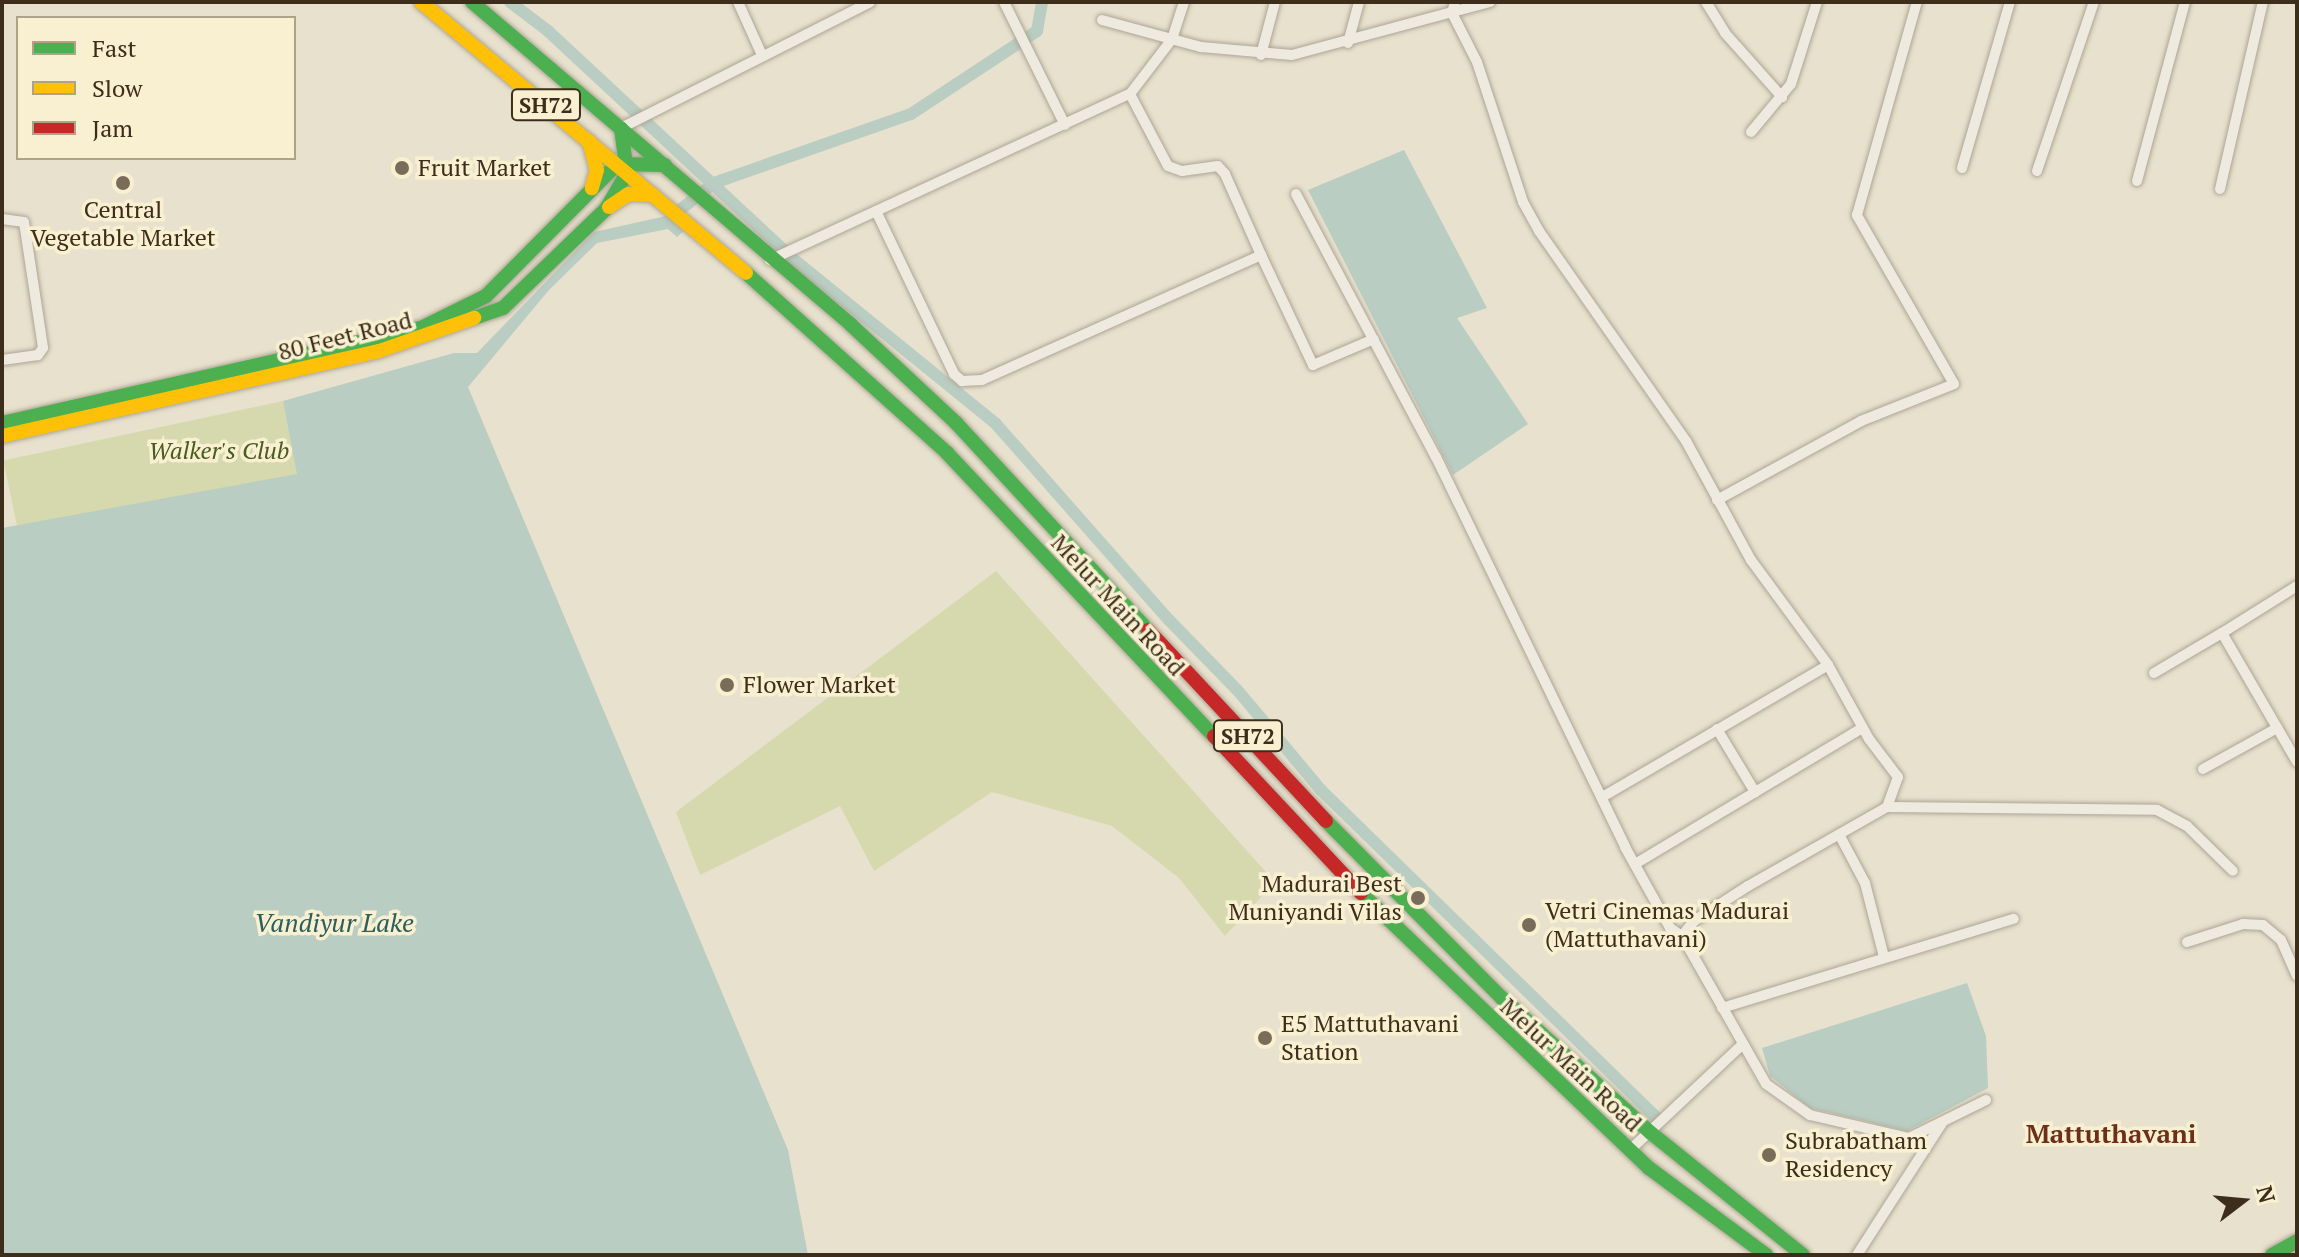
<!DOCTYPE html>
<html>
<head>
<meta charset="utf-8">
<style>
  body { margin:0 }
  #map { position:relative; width:2299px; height:1257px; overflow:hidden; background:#e8e1cd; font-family:"PT Serif",serif }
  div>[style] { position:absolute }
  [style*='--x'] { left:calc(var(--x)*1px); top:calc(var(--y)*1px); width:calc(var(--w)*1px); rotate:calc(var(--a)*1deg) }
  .green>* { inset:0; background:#d6d9ae; transform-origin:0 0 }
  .water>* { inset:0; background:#b9cdc2 }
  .canal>* { height:12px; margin:-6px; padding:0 6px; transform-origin:6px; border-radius:6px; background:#b9cdc2 }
  .roads { filter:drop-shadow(0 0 2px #ada596) drop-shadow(0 0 2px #ada596) }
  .street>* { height:10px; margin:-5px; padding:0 5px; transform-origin:5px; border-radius:5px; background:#efeadf }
  .fast>* { height:14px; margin:-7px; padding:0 7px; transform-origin:7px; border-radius:7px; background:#4caf50 }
  .slow>* { height:14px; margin:-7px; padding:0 7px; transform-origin:7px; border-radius:7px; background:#ffc107 }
  .jam>* { height:14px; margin:-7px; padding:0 7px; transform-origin:7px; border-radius:7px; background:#c62828 }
  .dots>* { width:22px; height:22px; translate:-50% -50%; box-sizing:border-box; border:4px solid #f9f0d2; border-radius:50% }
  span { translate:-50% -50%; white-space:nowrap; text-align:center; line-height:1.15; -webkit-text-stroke:7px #f9f0d2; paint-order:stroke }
  .shield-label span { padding:2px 6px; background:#f9f0d2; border:2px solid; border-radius:6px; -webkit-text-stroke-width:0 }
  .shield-label { font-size:22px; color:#3d2e1c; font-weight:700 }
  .poi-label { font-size:24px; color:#3d2e1c }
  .left { translate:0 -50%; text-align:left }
  .right { translate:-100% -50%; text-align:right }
  .street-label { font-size:24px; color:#3d2e1c }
  .park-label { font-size:24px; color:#4a5c21; font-style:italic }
  .water-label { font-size:26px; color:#2a5f5e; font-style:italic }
  .neighbourhood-label { font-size:26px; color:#6f2e17; font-weight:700 }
  .frame { position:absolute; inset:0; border:4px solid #3d2e1c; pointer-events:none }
  .legend { position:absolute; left:16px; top:16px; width:280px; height:144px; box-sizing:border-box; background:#f9f0d2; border:2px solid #aea289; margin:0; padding:10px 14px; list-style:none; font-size:24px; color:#3d2e1c }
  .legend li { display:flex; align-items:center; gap:16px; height:40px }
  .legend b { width:40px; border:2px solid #aea289 }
  .north { position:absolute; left:2203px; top:1161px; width:80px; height:80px; -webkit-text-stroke:6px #f9f0d2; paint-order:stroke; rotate:74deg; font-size:22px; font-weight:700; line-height:32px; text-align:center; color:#3d2e1c }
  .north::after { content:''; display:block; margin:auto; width:28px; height:36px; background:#3d2e1c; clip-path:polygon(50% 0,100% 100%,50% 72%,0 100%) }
</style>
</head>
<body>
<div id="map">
  <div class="green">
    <div style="left:283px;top:401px;width:75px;height:286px;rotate:78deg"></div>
    <div style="clip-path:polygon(996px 571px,1275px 882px,1225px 936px,1179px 878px,1112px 826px,992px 792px,874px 871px,840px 806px,700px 875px,676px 812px)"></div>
  </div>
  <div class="water">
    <div style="clip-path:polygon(1404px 150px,1487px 308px,1457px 318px,1528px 424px,1453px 475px,1308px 190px)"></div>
    <div style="clip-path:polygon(666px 216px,684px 231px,677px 237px,668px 229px,597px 243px,549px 290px,468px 387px,788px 1150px,808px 1255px,2px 1255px,2px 528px,297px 474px,283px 401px,454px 353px,477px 353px,594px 232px)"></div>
    <div style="clip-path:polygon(1967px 983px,1986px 1036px,1988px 1088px,1907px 1131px,1810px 1108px,1770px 1076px,1762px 1048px)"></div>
  </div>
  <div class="canal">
    <div style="--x:510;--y:2;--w:48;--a:37.3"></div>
    <div style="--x:548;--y:31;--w:333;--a:42.9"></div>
    <div style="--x:792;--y:258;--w:263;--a:39.1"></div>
    <div style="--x:996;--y:424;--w:261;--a:48.6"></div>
    <div style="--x:1169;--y:620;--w:100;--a:45.8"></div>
    <div style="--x:1239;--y:692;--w:128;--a:50.1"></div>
    <div style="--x:1321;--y:790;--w:471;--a:44.3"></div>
    <div style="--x:671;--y:217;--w:55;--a:-38.3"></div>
    <div style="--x:714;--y:183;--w:209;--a:-19.3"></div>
    <div style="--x:911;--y:114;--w:151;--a:-33.4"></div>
    <div style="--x:1037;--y:31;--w:29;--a:-80"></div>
  </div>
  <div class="roads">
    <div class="street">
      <div style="--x:738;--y:2;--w:56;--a:65.7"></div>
      <div style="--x:1004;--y:2;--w:137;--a:63.6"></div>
      <div style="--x:1455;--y:2;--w:11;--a:105"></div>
      <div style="--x:1452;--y:13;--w:55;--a:63"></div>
      <div style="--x:1477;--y:62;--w:147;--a:71.8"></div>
      <div style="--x:1523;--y:202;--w:33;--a:61"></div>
      <div style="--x:1539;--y:231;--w:256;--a:55"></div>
      <div style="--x:1686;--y:441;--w:136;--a:61.4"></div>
      <div style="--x:1751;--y:560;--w:130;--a:53.7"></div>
      <div style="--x:1828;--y:665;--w:85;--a:61"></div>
      <div style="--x:1869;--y:739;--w:48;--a:52.7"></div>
      <div style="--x:1898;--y:777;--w:32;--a:110"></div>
      <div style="--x:1887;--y:807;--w:160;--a:150.4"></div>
      <div style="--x:1748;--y:886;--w:64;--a:147.1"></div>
      <div style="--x:1694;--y:921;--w:19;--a:129"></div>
      <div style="--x:1682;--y:936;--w:170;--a:60.4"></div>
      <div style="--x:1766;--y:1084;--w:54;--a:35.2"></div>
      <div style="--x:1810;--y:1115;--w:102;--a:13.1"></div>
      <div style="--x:1909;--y:1138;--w:86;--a:-26.3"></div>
      <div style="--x:1706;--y:2;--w:36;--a:58"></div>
      <div style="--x:1725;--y:33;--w:86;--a:48.3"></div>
      <div style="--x:1102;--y:20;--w:103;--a:15.3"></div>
      <div style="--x:1201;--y:47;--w:91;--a:5"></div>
      <div style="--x:1292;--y:55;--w:205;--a:-15"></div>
      <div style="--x:1348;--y:43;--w:42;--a:-75"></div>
      <div style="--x:1261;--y:55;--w:55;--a:-75.2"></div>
      <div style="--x:1130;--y:94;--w:81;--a:62.2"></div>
      <div style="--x:1168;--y:166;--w:15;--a:20"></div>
      <div style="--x:1182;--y:171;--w:36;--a:-8"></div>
      <div style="--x:1218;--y:166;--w:11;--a:49"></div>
      <div style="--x:1225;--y:174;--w:89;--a:66"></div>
      <div style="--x:621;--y:128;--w:279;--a:-26.8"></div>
      <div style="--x:1751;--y:132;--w:62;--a:-50.2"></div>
      <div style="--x:1791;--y:84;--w:86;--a:-72.4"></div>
      <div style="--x:1962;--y:168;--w:173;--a:-73.9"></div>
      <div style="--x:2037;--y:171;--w:178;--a:-71.4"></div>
      <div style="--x:2137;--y:181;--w:185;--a:-75"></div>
      <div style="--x:2220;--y:189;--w:192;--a:-77.1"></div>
      <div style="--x:1296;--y:194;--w:298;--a:62"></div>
      <div style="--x:1436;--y:457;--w:433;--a:64.1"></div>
      <div style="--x:1625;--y:847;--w:93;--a:60.9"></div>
      <div style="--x:1670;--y:928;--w:14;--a:34"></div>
      <div style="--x:876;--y:211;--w:181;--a:64.4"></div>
      <div style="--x:954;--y:374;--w:11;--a:41"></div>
      <div style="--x:962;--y:381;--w:20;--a:-3"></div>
      <div style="--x:982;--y:380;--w:306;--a:-24.1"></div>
      <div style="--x:1261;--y:255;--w:122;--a:64.7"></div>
      <div style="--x:1313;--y:365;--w:66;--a:-23.1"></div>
      <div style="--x:2;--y:219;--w:22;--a:8"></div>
      <div style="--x:24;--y:222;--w:127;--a:81.4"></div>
      <div style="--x:43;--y:348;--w:9;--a:126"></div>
      <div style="--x:38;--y:355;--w:36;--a:172"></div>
      <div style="--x:770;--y:260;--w:396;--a:-24.8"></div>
      <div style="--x:1130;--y:94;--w:69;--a:-52.6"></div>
      <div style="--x:1172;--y:39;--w:39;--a:-72"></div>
      <div style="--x:1717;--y:500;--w:164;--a:-28.7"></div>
      <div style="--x:1861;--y:421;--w:100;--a:-21.7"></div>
      <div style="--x:1954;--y:384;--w:195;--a:-119.9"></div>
      <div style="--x:1857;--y:215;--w:221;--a:-74.3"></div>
      <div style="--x:2222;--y:633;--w:89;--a:-32.1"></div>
      <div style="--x:2154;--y:673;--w:79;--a:-30.5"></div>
      <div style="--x:2222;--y:633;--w:149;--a:59.8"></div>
      <div style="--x:1717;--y:729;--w:74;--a:58.9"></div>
      <div style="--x:2203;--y:769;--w:85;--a:-29"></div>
      <div style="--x:1604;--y:796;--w:259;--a:-30.3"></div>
      <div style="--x:1887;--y:807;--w:270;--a:0.6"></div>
      <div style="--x:2157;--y:810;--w:34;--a:28"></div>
      <div style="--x:2187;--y:826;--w:64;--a:44.4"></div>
      <div style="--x:1840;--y:836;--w:53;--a:62"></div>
      <div style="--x:1865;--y:883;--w:76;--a:75.6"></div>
      <div style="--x:1635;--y:864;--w:265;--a:-30.9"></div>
      <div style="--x:2187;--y:942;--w:59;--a:-17.8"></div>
      <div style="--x:2243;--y:924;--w:20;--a:3"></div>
      <div style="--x:2263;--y:925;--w:23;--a:40"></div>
      <div style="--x:2281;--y:940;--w:39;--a:66"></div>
      <div style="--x:1722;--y:1008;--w:305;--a:-17"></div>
      <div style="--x:1630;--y:1150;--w:155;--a:-43.2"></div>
      <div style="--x:1857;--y:1255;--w:157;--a:-57.2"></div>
    </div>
    <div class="fast">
      <div style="--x:472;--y:2;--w:498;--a:40.4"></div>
      <div style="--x:851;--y:325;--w:144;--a:43"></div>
      <div style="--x:956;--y:423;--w:282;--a:47.2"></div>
      <div style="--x:746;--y:273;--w:270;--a:41.8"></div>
      <div style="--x:947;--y:453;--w:389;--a:46.7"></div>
      <div style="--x:474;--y:318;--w:31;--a:-19"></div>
      <div style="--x:503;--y:308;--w:143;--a:-43.9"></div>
      <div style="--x:606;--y:209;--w:42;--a:-59.7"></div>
      <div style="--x:627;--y:173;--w:45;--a:-97.6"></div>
      <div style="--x:2;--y:423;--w:432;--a:-12.8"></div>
      <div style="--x:423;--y:327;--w:70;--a:-26.2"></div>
      <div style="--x:486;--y:296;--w:186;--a:-45.2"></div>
      <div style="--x:617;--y:164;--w:48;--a:1.2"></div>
      <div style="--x:1326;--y:821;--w:250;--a:45.2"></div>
      <div style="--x:1502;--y:998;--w:201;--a:42.2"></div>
      <div style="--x:1651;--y:1133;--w:195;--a:38.8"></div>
      <div style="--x:1361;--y:893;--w:398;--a:43.7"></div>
      <div style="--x:1649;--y:1168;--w:146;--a:36.6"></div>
      <div style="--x:2272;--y:1255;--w:29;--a:-29"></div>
    </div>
    <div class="slow">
      <div style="--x:421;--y:2;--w:423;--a:39.8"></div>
      <div style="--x:589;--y:141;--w:30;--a:75"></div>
      <div style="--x:597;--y:170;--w:19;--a:106"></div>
      <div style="--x:609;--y:207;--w:23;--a:-34"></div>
      <div style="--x:628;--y:194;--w:25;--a:2"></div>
      <div style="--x:2;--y:436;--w:386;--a:-12.7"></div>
      <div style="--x:379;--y:351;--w:101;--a:-19.2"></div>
    </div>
    <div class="jam">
      <div style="--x:1148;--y:630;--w:261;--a:47"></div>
      <div style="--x:1214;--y:736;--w:215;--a:46.9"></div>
    </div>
  </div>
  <div class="dots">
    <div style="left:402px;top:168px;background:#796d5a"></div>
    <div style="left:123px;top:183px;background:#796d5a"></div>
    <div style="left:727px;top:685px;background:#796d5a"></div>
    <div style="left:1418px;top:898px;background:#796d5a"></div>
    <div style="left:1529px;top:925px;background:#796d5a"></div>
    <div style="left:1265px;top:1038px;background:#796d5a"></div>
    <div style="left:1769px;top:1155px;background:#796d5a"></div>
  </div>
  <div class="shield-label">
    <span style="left:546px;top:105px">SH72</span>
    <span style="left:1248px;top:736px">SH72</span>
  </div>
  <div class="poi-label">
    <span class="left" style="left:418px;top:168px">Fruit Market</span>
    <span style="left:123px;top:224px">Central<br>Vegetable Market</span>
    <span class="left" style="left:743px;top:685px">Flower Market</span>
    <span class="right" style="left:1402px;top:898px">Madurai Best<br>Muniyandi Vilas</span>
    <span class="left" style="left:1545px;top:925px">Vetri Cinemas Madurai<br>(Mattuthavani)</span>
    <span class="left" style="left:1281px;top:1038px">E5 Mattuthavani<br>Station</span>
    <span class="left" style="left:1785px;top:1155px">Subrabatham<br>Residency</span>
  </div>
  <div class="street-label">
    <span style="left:345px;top:336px;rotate:-14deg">80 Feet Road</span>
    <span style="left:1118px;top:605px;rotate:47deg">Melur Main Road</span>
    <span style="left:1571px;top:1065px;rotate:43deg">Melur Main Road</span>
  </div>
  <div class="park-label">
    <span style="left:219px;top:451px">Walker's Club</span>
  </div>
  <div class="water-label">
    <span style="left:334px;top:923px">Vandiyur Lake</span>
  </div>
  <div class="neighbourhood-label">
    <span style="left:2111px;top:1134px">Mattuthavani</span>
  </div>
  <div class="frame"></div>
  <ul class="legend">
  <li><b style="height:10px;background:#4caf50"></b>Fast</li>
  <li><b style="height:10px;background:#ffc107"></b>Slow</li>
  <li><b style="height:10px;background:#c62828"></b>Jam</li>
  </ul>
  <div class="north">N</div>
</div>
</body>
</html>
